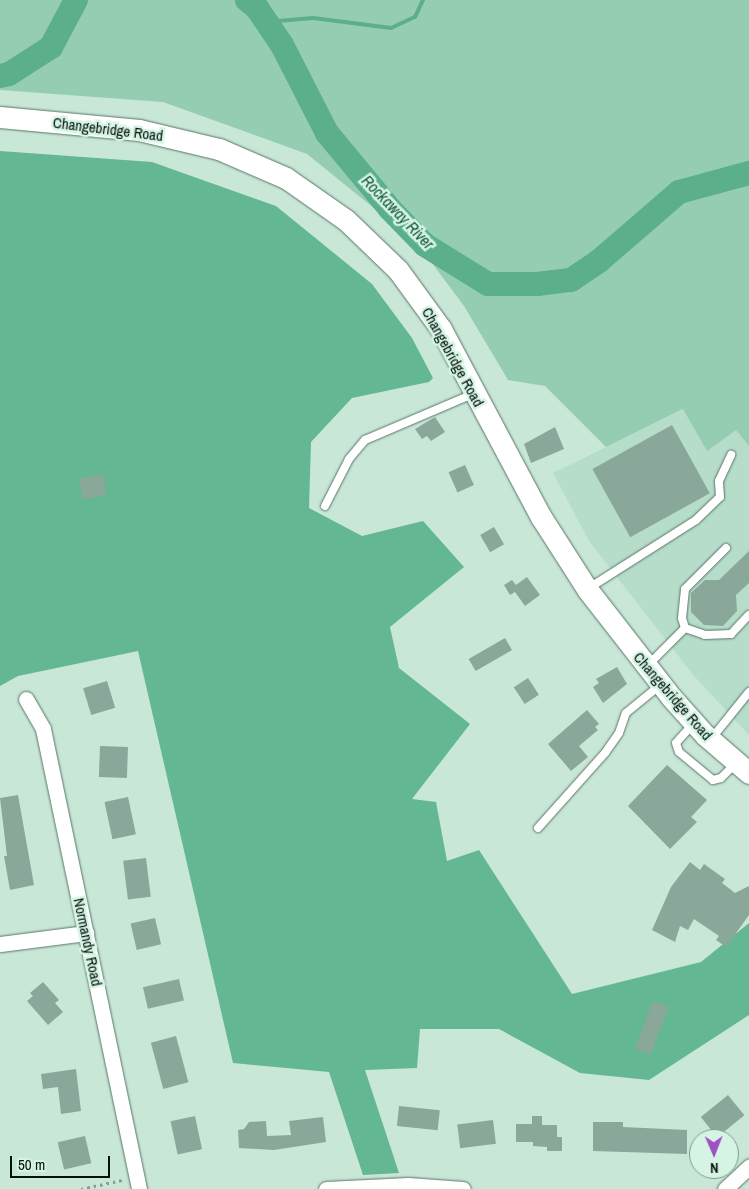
<!DOCTYPE html>
<html>
<head>
<meta charset="utf-8">
<style>
  body { margin:0 }
  #map { position:relative; width:749px; height:1189px; overflow:hidden; background:#c8e7d7; font-family:"Archivo Narrow",sans-serif }
  div>[style] { position:absolute }
  [style*='--x'] { left:calc(var(--x)*1px); top:calc(var(--y)*1px); width:calc(var(--w)*1px); rotate:calc(var(--a)*1deg) }
  .built>* { inset:0; background:#b6ddca }
  .green>* { inset:0; background:#95cdb2 }
  .forest>* { inset:0; background:#63b793 }
  .stream>* { height:4px; margin:-2px; padding:0 2px; transform-origin:2px; border-radius:2px; background:#5baf8b }
  .river>* { height:24px; margin:-12px; padding:0 12px; transform-origin:12px; border-radius:12px; background:#5baf8b }
  .building>* { inset:0; background:#8aa899; transform-origin:0 0 }
  .path>* { height:2.5px; margin-top:-1.25px; transform-origin:0; background:repeating-linear-gradient(90deg,#859d90 0 2.5px,transparent 0 6.5px) }
  .roads { filter:drop-shadow(0 0 1px #597568) drop-shadow(0 0 1px #597568) }
  .service>* { height:8px; margin:-4px; padding:0 4px; transform-origin:4px; border-radius:4px; background:#fff }
  .minor>* { height:15px; margin:-7.5px; padding:0 7.5px; transform-origin:7.5px; border-radius:7.5px; background:#fff }
  .secondary>* { height:21px; margin:-10.5px; padding:0 10.5px; transform-origin:10.5px; border-radius:10.5px; background:#fff }
  span { translate:-50% -50%; white-space:nowrap; text-align:center; line-height:1.15; -webkit-text-stroke:5px #d5f4e4; paint-order:stroke }
  .street-label { font-size:15px; color:#06110c }
  .water-label { font-size:16px; color:#16573f; font-style:italic }
  .north { position:absolute; left:689px; top:1129px; width:50px; height:50px; box-sizing:border-box; background:#d5f4e4; border:1px solid #82998e; border-radius:50%; rotate:179deg; font-size:14px; font-weight:700; line-height:20px; text-align:center; color:#06110c }
  .north::after { content:''; display:block; margin:auto; width:18px; height:22px; background:#9f51c2; clip-path:polygon(50% 0,100% 100%,50% 72%,0 100%) }
  .scale { position:absolute; left:10px; top:1156px; width:100px; height:22px; box-sizing:border-box; border:2px solid #06110c; border-top:0; padding-left:6px; font-size:15px; line-height:18px; white-space:nowrap; color:#06110c; -webkit-text-stroke:4px #d5f4e4; paint-order:stroke }
</style>
</head>
<body>
<div id="map">
  <div class="built">
    <div style="clip-path:polygon(684px 409px,736px 430px,749px 446px,749px 735px,694px 676px,589px 541px,553px 473px)"></div>
  </div>
  <div class="green">
    <div style="clip-path:polygon(0 0,749px 0,749px 446px,736px 430px,707px 451px,683px 409px,606px 447px,545px 386px,508px 380px,464px 306px,417px 243px,307px 154px,163px 102px,0 90px)"></div>
  </div>
  <div class="forest">
    <div style="clip-path:polygon(0 151px,152px 162px,276px 206px,372px 284px,412px 338px,433px 378px,429px 382px,352px 398px,311px 442px,309px 508px,362px 536px,423px 521px,464px 567px,390px 627px,399px 668px,470px 724px,412px 799px,436px 802px,447px 861px,479px 850px,572px 994px,701px 962px,749px 923px,749px 1015px,649px 1080px,580px 1073px,499px 1029px,420px 1029px,417px 1068px,365px 1070px,399px 1173px,363px 1175px,329px 1072px,233px 1063px,138px 651px,18px 676px,0 686px)"></div>
  </div>
  <div class="stream">
    <div style="--x:266;--y:22;--w:47;--a:-4.9"></div>
    <div style="--x:313;--y:18;--w:79;--a:7.3"></div>
    <div style="--x:391;--y:28;--w:26;--a:-25"></div>
    <div style="--x:415;--y:17;--w:19;--a:-65"></div>
  </div>
  <div class="river">
    <div style="--x:247;--y:0;--w:13;--a:39"></div>
    <div style="--x:257;--y:8;--w:45;--a:56"></div>
    <div style="--x:282;--y:45;--w:99;--a:62.9"></div>
    <div style="--x:327;--y:133;--w:99;--a:50.3"></div>
    <div style="--x:390;--y:209;--w:50;--a:45.8"></div>
    <div style="--x:425;--y:245;--w:74;--a:31.8"></div>
    <div style="--x:488;--y:284;--w:49;--a:0"></div>
    <div style="--x:537;--y:284;--w:34;--a:-7"></div>
    <div style="--x:571;--y:280;--w:34;--a:-34"></div>
    <div style="--x:599;--y:261;--w:106;--a:-40.8"></div>
    <div style="--x:679;--y:192;--w:73;--a:-15.2"></div>
    <div style="--x:0;--y:76;--w:9;--a:-13"></div>
    <div style="--x:9;--y:74;--w:50;--a:-32.7"></div>
    <div style="--x:51;--y:47;--w:53;--a:-62"></div>
  </div>
  <div class="building">
    <div style="clip-path:polygon(435px 417px,445px 432px,431px 441px,427px 436px,422px 439px,415px 429px)"></div>
    <div style="left:672px;top:425px;width:78px;height:91px;rotate:61deg"></div>
    <div style="clip-path:polygon(555px 427px,564px 449px,531px 463px,524px 444px)"></div>
    <div style="left:465px;top:465px;width:22px;height:18px;rotate:66deg"></div>
    <div style="left:103px;top:474px;width:21px;height:25px;rotate:79deg"></div>
    <div style="left:494px;top:527px;width:20px;height:16px;rotate:60deg"></div>
    <div style="clip-path:polygon(749px 551px,749px 583px,736px 595px,737px 611px,723px 626px,704px 625px,691px 612px,691px 593px,705px 580px,719px 580px)"></div>
    <div style="clip-path:polygon(527px 577px,540px 595px,525px 606px,515px 592px,510px 595px,504px 585px,512px 580px,516px 585px)"></div>
    <div style="left:505px;top:638px;width:14px;height:42px;rotate:60deg"></div>
    <div style="clip-path:polygon(617px 667px,627px 684px,603px 703px,593px 687px,599px 683px,596px 679px)"></div>
    <div style="left:528px;top:678px;width:20px;height:17px;rotate:57deg"></div>
    <div style="left:107px;top:681px;width:28px;height:25px;rotate:73deg"></div>
    <div style="clip-path:polygon(587px 710px,599px 724px,595px 727px,598px 730px,579px 746px,588px 757px,571px 771px,548px 744px)"></div>
    <div style="left:100px;top:746px;width:28px;height:31px;rotate:2deg"></div>
    <div style="clip-path:polygon(667px 765px,707px 800px,691px 817px,697px 822px,670px 849px,628px 806px)"></div>
    <div style="clip-path:polygon(18px 795px,34px 885px,10px 890px,4px 856px,7px 856px,0 798px)"></div>
    <div style="left:128px;top:797px;width:38px;height:24px;rotate:78deg"></div>
    <div style="left:146px;top:858px;width:39px;height:23px;rotate:83deg"></div>
    <div style="clip-path:polygon(690px 862px,700px 870px,704px 864px,725px 879px,722px 883px,735px 893px,749px 886px,749px 915px,726px 947px,716px 940px,719px 936px,694px 919px,688px 930px,680px 926px,675px 942px,652px 930px,671px 887px)"></div>
    <div style="left:155px;top:918px;width:27px;height:25px;rotate:77deg"></div>
    <div style="left:179px;top:979px;width:22px;height:37px;rotate:77deg"></div>
    <div style="clip-path:polygon(43px 982px,59px 1000px,55px 1003px,63px 1012px,48px 1025px,27px 1001px,33px 996px,30px 993px)"></div>
    <div style="left:653px;top:1001px;width:17px;height:51px;rotate:21deg"></div>
    <div style="left:176px;top:1036px;width:48px;height:26px;rotate:75deg"></div>
    <div style="clip-path:polygon(76px 1069px,81px 1111px,61px 1114px,58px 1087px,43px 1089px,41px 1074px)"></div>
    <div style="left:728px;top:1095px;width:26px;height:35px;rotate:51deg"></div>
    <div style="left:399px;top:1106px;width:41px;height:20px;rotate:6deg"></div>
    <div style="left:195px;top:1116px;width:34px;height:25px;rotate:78deg"></div>
    <div style="clip-path:polygon(532px 1116px,542px 1116px,542px 1125px,557px 1125px,557px 1137px,562px 1137px,562px 1151px,547px 1151px,547px 1147px,533px 1146px,533px 1142px,516px 1142px,516px 1124px,532px 1124px)"></div>
    <div style="clip-path:polygon(323px 1117px,326px 1142px,274px 1150px,239px 1148px,238px 1130px,244px 1129px,249px 1122px,266px 1121px,267px 1136px,291px 1135px,289px 1121px)"></div>
    <div style="left:493px;top:1120px;width:24px;height:36px;rotate:83deg"></div>
    <div style="clip-path:polygon(593px 1122px,623px 1122px,623px 1127px,687px 1130px,687px 1154px,593px 1151px)"></div>
    <div style="left:85px;top:1136px;width:28px;height:28px;rotate:77deg"></div>
  </div>
  <div class="path">
    <div style="--x:81;--y:1189;--w:42;--a:-12.4"></div>
  </div>
  <div class="roads">
    <div class="service">
      <div style="--x:325;--y:506;--w:53;--a:-62.9"></div>
      <div style="--x:349;--y:459;--w:25;--a:-50"></div>
      <div style="--x:365;--y:440;--w:117;--a:-23.1"></div>
      <div style="--x:589;--y:588;--w:127;--a:-32.4"></div>
      <div style="--x:696;--y:520;--w:33;--a:-44"></div>
      <div style="--x:720;--y:497;--w:16;--a:-94"></div>
      <div style="--x:719;--y:481;--w:29;--a:-65"></div>
      <div style="--x:685;--y:628;--w:21;--a:19"></div>
      <div style="--x:705;--y:635;--w:26;--a:-2"></div>
      <div style="--x:731;--y:634;--w:26;--a:-47"></div>
      <div style="--x:648;--y:665;--w:52;--a:-45"></div>
      <div style="--x:685;--y:628;--w:10;--a:-107"></div>
      <div style="--x:682;--y:618;--w:29;--a:-84"></div>
      <div style="--x:685;--y:589;--w:58;--a:-45"></div>
      <div style="--x:693;--y:724;--w:25;--a:132"></div>
      <div style="--x:676;--y:743;--w:9;--a:72"></div>
      <div style="--x:679;--y:752;--w:44;--a:39.5"></div>
      <div style="--x:713;--y:780;--w:8;--a:-14"></div>
      <div style="--x:721;--y:778;--w:20;--a:-45"></div>
      <div style="--x:712;--y:738;--w:59;--a:-51.2"></div>
      <div style="--x:538;--y:828;--w:101;--a:-48.2"></div>
      <div style="--x:605;--y:753;--w:24;--a:-55"></div>
      <div style="--x:619;--y:733;--w:21;--a:-71"></div>
      <div style="--x:626;--y:713;--w:43;--a:-39.3"></div>
    </div>
    <div class="minor">
      <div style="--x:26;--y:699;--w:34;--a:60"></div>
      <div style="--x:43;--y:729;--w:470;--a:78.2"></div>
      <div style="--x:0;--y:944;--w:87;--a:-7.3"></div>
      <div style="--x:326;--y:1189;--w:82;--a:-2.8"></div>
      <div style="--x:408;--y:1185;--w:55;--a:4.2"></div>
      <div style="--x:725;--y:1189;--w:33;--a:-43"></div>
    </div>
    <div class="secondary">
      <div style="--x:0;--y:117;--w:140;--a:5.3"></div>
      <div style="--x:139;--y:130;--w:82;--a:13.4"></div>
      <div style="--x:219;--y:149;--w:73;--a:23.4"></div>
      <div style="--x:286;--y:178;--w:73;--a:35"></div>
      <div style="--x:346;--y:220;--w:72;--a:43.9"></div>
      <div style="--x:398;--y:270;--w:73;--a:53.9"></div>
      <div style="--x:441;--y:329;--w:213;--a:62"></div>
      <div style="--x:541;--y:517;--w:85;--a:57.4"></div>
      <div style="--x:587;--y:589;--w:137;--a:52.1"></div>
      <div style="--x:671;--y:697;--w:51;--a:48.2"></div>
      <div style="--x:705;--y:735;--w:58;--a:40.8"></div>
    </div>
  </div>
  <div class="street-label">
    <span style="left:108px;top:129px;rotate:7deg">Changebridge Road</span>
    <span style="left:453px;top:357px;rotate:61deg">Changebridge Road</span>
    <span style="left:673px;top:696px;rotate:49deg">Changebridge Road</span>
    <span style="left:88px;top:942px;rotate:78deg">Normandy Road</span>
  </div>
  <div class="water-label">
    <span style="left:398px;top:212px;rotate:46deg">Rockaway River</span>
  </div>
  <div class="north">N</div>
  <div class="scale">50 m</div>
</div>
</body>
</html>
